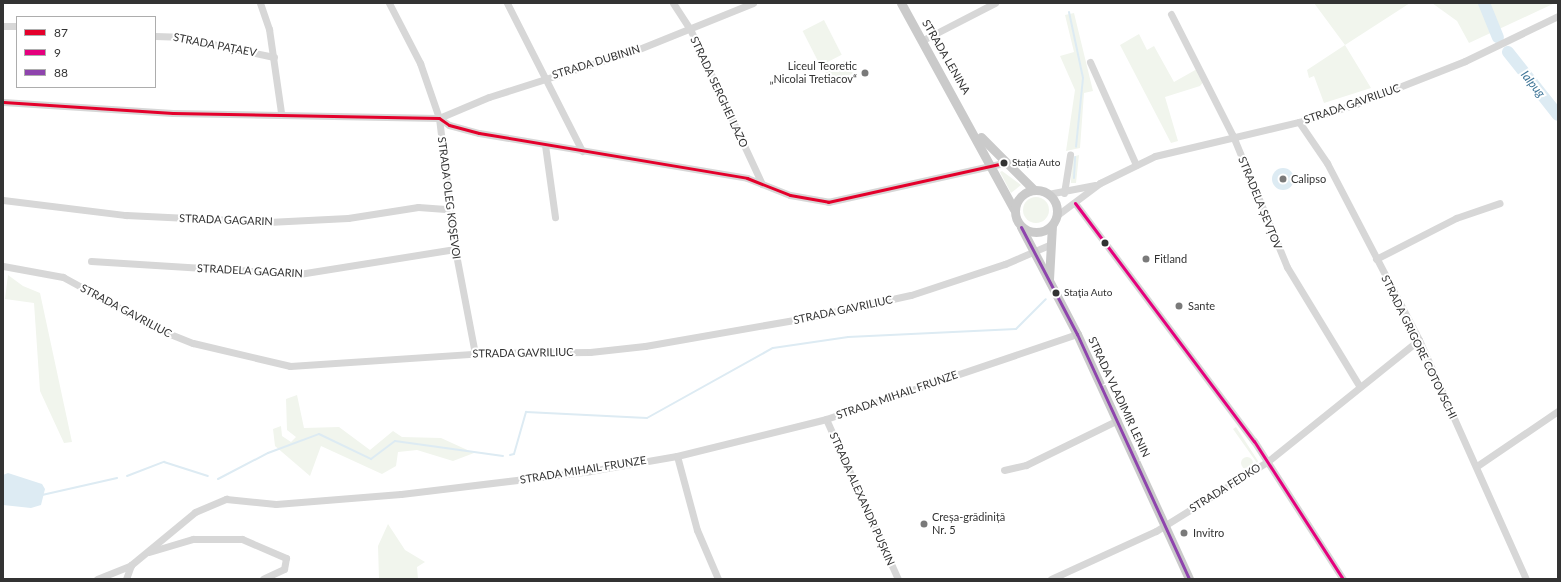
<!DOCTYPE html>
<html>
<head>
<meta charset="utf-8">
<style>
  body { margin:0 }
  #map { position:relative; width:1561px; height:582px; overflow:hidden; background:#fff; font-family:Lato,sans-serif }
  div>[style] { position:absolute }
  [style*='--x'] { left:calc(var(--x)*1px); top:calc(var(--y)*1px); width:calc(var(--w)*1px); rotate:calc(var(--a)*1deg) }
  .green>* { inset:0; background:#f1f5ed; transform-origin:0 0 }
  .round { border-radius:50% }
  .water>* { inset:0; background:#ddebf3 }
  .stream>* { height:2px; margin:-1px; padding:0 1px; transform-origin:1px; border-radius:1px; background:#ddebf3 }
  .river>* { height:12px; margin:-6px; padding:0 6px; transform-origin:6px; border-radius:6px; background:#ddebf3 }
  .minor>* { height:7px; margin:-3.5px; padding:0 3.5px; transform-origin:3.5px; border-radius:3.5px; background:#d7d7d7 }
  .major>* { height:9px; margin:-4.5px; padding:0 4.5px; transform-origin:4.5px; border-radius:4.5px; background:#cacaca }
  .major>.ring { margin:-4.5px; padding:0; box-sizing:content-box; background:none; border:9px solid #cacaca; border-radius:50% }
  .bus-1>* { height:3px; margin:-1.5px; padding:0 1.5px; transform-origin:1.5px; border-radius:1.5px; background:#e4002b }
  .bus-2>* { height:3px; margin:-1.5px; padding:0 1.5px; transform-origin:1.5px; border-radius:1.5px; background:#e5007d }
  .bus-3>* { height:3px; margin:-1.5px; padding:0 1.5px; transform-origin:1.5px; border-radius:1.5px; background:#8e44ad }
  .dots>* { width:11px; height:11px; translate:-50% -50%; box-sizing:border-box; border:2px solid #fff; border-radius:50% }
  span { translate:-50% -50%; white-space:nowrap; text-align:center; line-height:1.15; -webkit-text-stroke:4px #fff; paint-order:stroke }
  .bus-label { font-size:10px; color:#333 }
  .left { translate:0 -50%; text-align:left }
  .street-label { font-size:11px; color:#333 }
  .poi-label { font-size:11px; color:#333 }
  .right { translate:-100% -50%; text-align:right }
  .water-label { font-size:12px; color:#3f7597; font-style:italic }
  .frame { position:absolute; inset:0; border:4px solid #333; pointer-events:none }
  .legend { position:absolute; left:16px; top:16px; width:140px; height:72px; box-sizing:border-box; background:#fff; border:1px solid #adadad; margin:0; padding:5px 7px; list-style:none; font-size:12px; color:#333 }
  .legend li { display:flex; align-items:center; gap:8px; height:20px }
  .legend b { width:20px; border:1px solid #adadad }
</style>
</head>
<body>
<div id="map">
  <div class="green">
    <div style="clip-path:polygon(1314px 3px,1410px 3px,1345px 45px,1371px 88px,1324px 103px,1314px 76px,1309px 78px,1307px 70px,1345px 45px)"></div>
    <div style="clip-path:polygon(1432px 3px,1555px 3px,1469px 43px,1457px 21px)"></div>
    <div style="clip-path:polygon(1074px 13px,1093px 91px,1084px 93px,1080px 148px,1066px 151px,1075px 90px,1060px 56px,1074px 52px,1065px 15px)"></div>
    <div style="left:824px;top:20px;width:39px;height:24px;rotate:63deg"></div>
    <div style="clip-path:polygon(1139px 34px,1147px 50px,1154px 46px,1174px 82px,1197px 69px,1204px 81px,1200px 86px,1165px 97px,1178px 141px,1171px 143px,1120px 45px)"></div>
    <div style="left:846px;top:60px;width:15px;height:24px;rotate:62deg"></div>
    <div style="clip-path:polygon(1079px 155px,1076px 183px,1071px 183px,1072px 157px)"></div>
    <div style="clip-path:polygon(1002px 171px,1021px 185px,1011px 193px,1000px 172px)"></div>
    <div class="round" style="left:1023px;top:197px;width:26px;height:26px"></div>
    <div style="clip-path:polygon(8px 275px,23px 286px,40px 293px,72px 442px,64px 443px,40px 391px,34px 303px,5px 299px)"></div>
    <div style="clip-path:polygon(297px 395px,304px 428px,339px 427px,370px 450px,393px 431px,402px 437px,441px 438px,474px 453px,453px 461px,417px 450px,398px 452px,396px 466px,382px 474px,321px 446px,310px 476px,275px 446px,273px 429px,281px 426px,282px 436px,291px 442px,296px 437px,287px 430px,286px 399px)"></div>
    <div style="clip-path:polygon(1236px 427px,1258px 461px,1257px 463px,1233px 429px)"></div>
    <div class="round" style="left:1241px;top:457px;width:12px;height:12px"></div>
    <div style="clip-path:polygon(388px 524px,405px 550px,425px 562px,417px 567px,418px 579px,379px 579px,378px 546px)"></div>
  </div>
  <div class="water">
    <div class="round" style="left:1272px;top:168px;width:22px;height:22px"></div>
    <div style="clip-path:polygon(8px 473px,42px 484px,45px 489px,41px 505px,31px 508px,3px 505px,3px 475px)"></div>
  </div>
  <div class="stream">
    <div style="--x:1069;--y:12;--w:67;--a:78"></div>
    <div style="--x:1083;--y:78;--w:69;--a:95.8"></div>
    <div style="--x:1074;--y:178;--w:21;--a:-87"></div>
    <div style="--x:510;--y:455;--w:4;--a:-14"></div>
    <div style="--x:514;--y:454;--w:44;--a:-74.1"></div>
    <div style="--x:526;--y:412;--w:121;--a:2.8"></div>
    <div style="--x:647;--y:418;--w:144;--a:-29.1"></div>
    <div style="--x:773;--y:348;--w:76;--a:-8.3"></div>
    <div style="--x:848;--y:337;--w:168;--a:-2.7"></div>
    <div style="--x:1016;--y:329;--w:42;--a:-45"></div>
    <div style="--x:127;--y:476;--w:40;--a:-21"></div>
    <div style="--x:164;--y:462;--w:46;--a:17.7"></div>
    <div style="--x:218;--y:479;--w:56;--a:-27.5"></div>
    <div style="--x:268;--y:453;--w:54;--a:-20.4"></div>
    <div style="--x:319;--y:434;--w:58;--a:25.7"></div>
    <div style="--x:371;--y:459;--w:30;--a:-37"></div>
    <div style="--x:395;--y:441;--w:109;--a:7.9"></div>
    <div style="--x:42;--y:495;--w:77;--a:-12.8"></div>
  </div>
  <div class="river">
    <div style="--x:1484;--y:3;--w:37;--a:68"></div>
    <div style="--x:1508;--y:52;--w:80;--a:51.6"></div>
  </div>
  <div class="minor">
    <div style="--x:260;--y:3;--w:28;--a:71"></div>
    <div style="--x:269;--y:29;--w:84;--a:81.8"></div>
    <div style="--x:389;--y:3;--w:68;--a:62.7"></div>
    <div style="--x:420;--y:63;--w:58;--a:70.9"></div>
    <div style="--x:439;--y:118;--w:132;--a:83"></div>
    <div style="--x:455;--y:249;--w:107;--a:79.2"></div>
    <div style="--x:507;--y:3;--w:166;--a:63.1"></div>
    <div style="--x:673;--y:3;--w:31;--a:57"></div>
    <div style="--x:690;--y:29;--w:171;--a:65.1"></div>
    <div style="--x:1171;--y:14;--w:137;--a:63.1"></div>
    <div style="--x:1233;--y:136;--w:142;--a:67.6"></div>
    <div style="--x:1287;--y:267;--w:140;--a:58.7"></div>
    <div style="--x:3;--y:26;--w:14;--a:0"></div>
    <div style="--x:155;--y:36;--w:23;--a:2"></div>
    <div style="--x:178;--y:37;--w:98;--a:11.8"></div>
    <div style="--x:923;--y:40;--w:81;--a:-27.2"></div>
    <div style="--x:1090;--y:62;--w:113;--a:65.9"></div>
    <div style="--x:3;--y:102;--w:170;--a:3.7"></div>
    <div style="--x:173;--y:113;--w:266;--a:1.1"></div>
    <div style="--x:439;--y:118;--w:12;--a:35"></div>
    <div style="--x:449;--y:125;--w:31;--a:15"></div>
    <div style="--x:479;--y:133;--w:272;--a:9.5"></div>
    <div style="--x:747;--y:178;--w:46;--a:21.6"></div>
    <div style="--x:790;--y:195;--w:39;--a:10"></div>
    <div style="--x:828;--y:202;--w:180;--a:-12.5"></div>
    <div style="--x:439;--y:118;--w:54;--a:-22.8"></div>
    <div style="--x:489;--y:97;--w:157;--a:-17.7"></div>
    <div style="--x:639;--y:49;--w:123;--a:-22"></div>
    <div style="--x:1299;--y:122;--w:50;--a:55.7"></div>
    <div style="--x:1327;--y:163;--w:199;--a:62.5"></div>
    <div style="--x:1419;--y:340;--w:262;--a:65.9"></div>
    <div style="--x:545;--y:145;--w:73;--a:82.1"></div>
    <div style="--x:1064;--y:193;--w:39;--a:-81"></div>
    <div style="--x:1048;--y:194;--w:48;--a:-10.8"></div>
    <div style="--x:3;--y:200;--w:124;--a:7"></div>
    <div style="--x:126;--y:215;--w:142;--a:2.8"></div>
    <div style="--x:268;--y:222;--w:80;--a:-2.9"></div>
    <div style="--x:348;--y:218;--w:71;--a:-8.9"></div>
    <div style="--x:418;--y:207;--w:31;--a:4"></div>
    <div style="--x:1075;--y:203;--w:298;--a:53.1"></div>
    <div style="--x:1254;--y:441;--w:164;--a:57.2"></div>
    <div style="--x:1056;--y:216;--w:55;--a:-36.9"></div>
    <div style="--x:1100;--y:183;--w:61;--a:-26.1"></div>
    <div style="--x:1155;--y:156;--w:148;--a:-13.3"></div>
    <div style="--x:1299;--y:122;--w:60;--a:-17.5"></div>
    <div style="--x:1356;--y:104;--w:117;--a:-21.5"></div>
    <div style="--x:1465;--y:61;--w:103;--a:-25.8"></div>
    <div style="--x:1376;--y:259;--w:90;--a:-27.1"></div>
    <div style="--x:1456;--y:218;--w:46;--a:-18.8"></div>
    <div style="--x:91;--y:261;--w:208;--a:3.6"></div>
    <div style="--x:299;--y:274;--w:158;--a:-9.1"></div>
    <div style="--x:3;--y:266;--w:61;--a:10.4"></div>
    <div style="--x:63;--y:277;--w:111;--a:28.7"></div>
    <div style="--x:160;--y:330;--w:35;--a:22"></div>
    <div style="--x:193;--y:343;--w:100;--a:13.3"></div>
    <div style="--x:290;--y:366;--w:198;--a:-3.8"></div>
    <div style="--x:488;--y:353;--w:102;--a:-0.6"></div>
    <div style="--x:590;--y:352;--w:55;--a:-6.2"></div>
    <div style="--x:645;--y:346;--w:163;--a:-9.9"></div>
    <div style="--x:806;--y:318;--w:107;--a:-12.4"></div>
    <div style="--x:911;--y:295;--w:99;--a:-18.3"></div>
    <div style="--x:1005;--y:264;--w:48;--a:-23.4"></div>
    <div style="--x:826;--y:419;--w:175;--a:65.8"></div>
    <div style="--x:677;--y:456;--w:77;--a:74.9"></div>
    <div style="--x:697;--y:530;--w:53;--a:66.8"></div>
    <div style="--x:1477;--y:466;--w:98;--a:-34.2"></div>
    <div style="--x:1004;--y:470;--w:23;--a:-13"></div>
    <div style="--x:1026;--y:465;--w:102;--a:-26.1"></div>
    <div style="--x:149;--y:552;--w:46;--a:-16.5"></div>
    <div style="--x:193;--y:539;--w:49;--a:0"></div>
    <div style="--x:242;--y:539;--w:48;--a:23.4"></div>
    <div style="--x:286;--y:558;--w:11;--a:100"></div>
    <div style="--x:284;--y:569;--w:23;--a:155"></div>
    <div style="--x:97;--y:579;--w:37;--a:-22"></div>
    <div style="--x:131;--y:565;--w:83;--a:-39.6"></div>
    <div style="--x:195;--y:512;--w:34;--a:-23"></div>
    <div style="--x:226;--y:499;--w:50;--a:5.7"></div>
    <div style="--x:276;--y:504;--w:125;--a:-4.6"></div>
    <div style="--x:401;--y:494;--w:190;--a:-6.9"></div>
    <div style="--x:590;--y:471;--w:88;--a:-9.8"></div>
    <div style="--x:677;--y:456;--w:154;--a:-13.9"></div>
    <div style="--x:826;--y:419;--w:265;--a:-18.7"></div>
    <div style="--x:126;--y:579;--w:15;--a:-70"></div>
    <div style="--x:1051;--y:579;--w:115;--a:-24.6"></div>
    <div style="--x:1156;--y:531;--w:131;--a:-31.9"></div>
    <div style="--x:1267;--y:462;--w:195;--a:-38.8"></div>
  </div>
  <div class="major">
    <div style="--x:901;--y:3;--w:235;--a:61.3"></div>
    <div style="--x:981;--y:137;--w:75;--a:45"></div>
    <div class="ring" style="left:1015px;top:190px;width:33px;height:33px"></div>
    <div style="--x:1021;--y:227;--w:121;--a:62.4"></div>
    <div style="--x:1077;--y:334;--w:269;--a:65.4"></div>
    <div style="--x:1049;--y:279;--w:54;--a:-86.8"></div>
  </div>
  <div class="bus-1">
    <div style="--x:3;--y:102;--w:170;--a:3.7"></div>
    <div style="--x:173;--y:113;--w:266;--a:1.1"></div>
    <div style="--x:439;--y:118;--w:12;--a:35"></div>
    <div style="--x:449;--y:125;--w:31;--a:15"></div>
    <div style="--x:479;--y:133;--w:272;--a:9.5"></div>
    <div style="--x:747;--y:178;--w:46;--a:21.6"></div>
    <div style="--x:790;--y:195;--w:39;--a:10"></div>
    <div style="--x:828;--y:202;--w:180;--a:-12.5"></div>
  </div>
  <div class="bus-2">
    <div style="--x:1075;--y:203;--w:298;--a:53.1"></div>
    <div style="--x:1254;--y:441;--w:164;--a:57.2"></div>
  </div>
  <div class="bus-3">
    <div style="--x:1021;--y:227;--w:121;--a:62.4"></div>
    <div style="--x:1077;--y:334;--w:269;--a:65.4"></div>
  </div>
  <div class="dots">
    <div style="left:865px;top:73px;background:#7a7a7a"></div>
    <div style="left:1004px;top:163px;background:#333"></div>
    <div style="left:1283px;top:179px;background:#7a7a7a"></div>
    <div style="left:1105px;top:243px;background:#333"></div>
    <div style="left:1146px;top:259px;background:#7a7a7a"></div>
    <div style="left:1056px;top:293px;background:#333"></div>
    <div style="left:1179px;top:306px;background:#7a7a7a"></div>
    <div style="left:924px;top:524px;background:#7a7a7a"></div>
    <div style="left:1184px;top:533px;background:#7a7a7a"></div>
  </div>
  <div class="bus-label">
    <span class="left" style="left:1012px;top:163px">Stația Auto</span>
    <span class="left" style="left:1064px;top:293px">Staţia Auto</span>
  </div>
  <div class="street-label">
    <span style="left:215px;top:45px;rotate:11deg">STRADA PAȚAEV</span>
    <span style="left:946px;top:57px;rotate:60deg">STRADA LENINA</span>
    <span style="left:596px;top:62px;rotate:-17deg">STRADA DUBININ</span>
    <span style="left:719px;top:92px;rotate:65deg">STRADA SERGHEI LAZO</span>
    <span style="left:1352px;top:104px;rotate:-19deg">STRADA GAVRILIUC</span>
    <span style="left:449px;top:198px;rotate:83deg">STRADA OLEG KOŞEVOI</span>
    <span style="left:1260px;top:203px;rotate:68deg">STRADELA ȘEVȚOV</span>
    <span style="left:226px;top:220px;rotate:2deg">STRADA GAGARIN</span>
    <span style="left:250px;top:271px;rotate:3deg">STRADELA GAGARIN</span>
    <span style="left:843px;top:310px;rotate:-12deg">STRADA GAVRILIUC</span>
    <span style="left:126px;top:311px;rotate:28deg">STRADA GAVRILIUC</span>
    <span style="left:1419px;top:347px;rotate:64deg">STRADA GRIGORE COTOVSCHI</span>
    <span style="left:523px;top:353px;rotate:-1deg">STRADA GAVRILIUC</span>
    <span style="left:897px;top:395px;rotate:-19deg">STRADA MIHAIL FRUNZE</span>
    <span style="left:1119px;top:397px;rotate:65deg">STRADA VLADIMIR LENIN</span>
    <span style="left:583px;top:470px;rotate:-9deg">STRADA MIHAIL FRUNZE</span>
    <span style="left:1225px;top:488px;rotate:-32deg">STRADA FEDKO</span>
    <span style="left:862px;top:499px;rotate:66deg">STRADA ALEXANDR PUȘKIN</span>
  </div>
  <div class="poi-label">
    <span class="right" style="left:857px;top:73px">Liceul Teoretic<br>„Nicolai Tretiacov“</span>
    <span class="left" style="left:1291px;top:179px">Calipso</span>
    <span class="left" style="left:1154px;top:259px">Fitland</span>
    <span class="left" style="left:1188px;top:306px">Sante</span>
    <span class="left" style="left:932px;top:524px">Creșa-grădiniță<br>Nr. 5</span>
    <span class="left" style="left:1193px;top:533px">Invitro</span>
  </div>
  <div class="water-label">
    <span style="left:1533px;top:84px;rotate:51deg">Ialpug</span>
  </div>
  <div class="frame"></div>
  <ul class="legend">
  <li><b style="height:5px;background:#e4002b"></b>87</li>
  <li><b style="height:5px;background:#e5007d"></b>9</li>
  <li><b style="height:5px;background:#8e44ad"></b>88</li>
  </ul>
</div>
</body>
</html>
